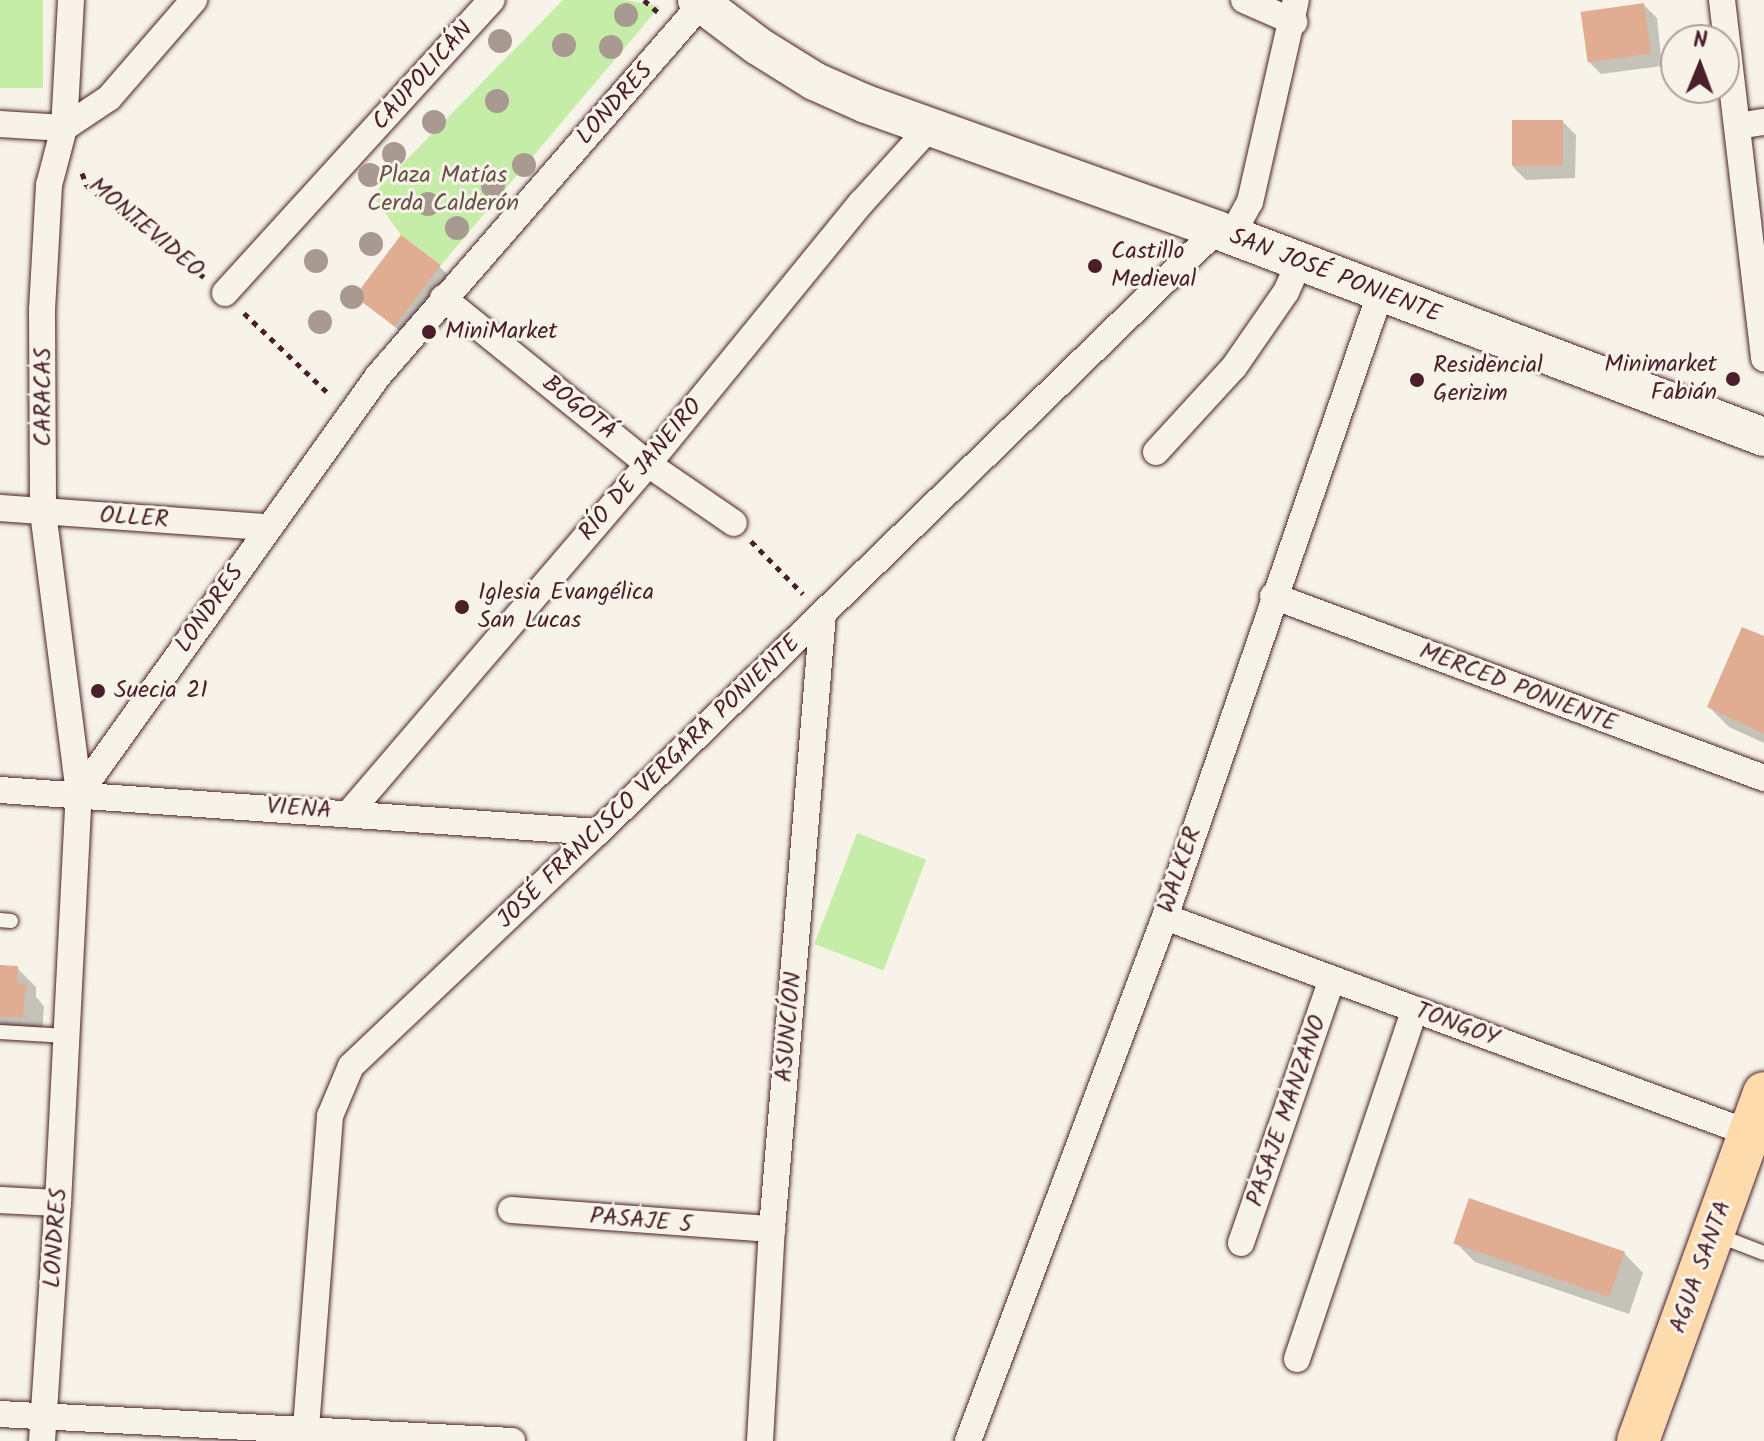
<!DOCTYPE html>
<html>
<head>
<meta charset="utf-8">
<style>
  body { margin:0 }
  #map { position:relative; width:1764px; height:1441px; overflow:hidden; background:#f7f3e8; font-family:Kalam,sans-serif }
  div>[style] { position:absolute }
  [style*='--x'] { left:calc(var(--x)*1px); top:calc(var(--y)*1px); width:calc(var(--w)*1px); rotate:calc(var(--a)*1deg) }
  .green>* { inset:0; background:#c5eda8; transform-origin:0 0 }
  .shadow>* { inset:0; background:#0003 }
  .building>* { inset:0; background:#e0ad93; transform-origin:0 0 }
  .path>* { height:5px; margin-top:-2.5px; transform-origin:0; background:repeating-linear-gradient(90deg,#4a1f2b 0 6px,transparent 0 12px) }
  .roads { filter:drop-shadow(0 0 2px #4a1f2b) drop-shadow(0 0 2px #4a1f2b) }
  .lane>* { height:14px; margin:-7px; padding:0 7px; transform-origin:7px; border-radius:7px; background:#f7f3e8 }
  .street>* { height:26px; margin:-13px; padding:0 13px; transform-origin:13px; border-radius:13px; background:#f7f3e8 }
  .secondary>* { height:38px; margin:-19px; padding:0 19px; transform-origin:19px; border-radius:19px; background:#f7f3e8 }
  .primary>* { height:42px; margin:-21px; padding:0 21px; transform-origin:21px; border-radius:21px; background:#fedbac }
  .trees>* { width:24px; height:24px; margin:-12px; border-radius:50%; background:#a99a91 }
  .dots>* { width:22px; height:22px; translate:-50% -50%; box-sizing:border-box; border:4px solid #f7f3e8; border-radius:50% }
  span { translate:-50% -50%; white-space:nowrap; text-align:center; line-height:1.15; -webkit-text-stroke:6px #f7f3e8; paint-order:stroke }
  .street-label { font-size:24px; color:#4a1f2b }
  .park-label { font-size:24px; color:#69524a }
  .poi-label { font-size:24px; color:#4a1f2b }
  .left { translate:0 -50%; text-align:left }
  .right { translate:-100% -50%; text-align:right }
  .north { position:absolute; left:1660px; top:24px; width:80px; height:80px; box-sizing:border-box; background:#f7f3e8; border:2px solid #b29e9c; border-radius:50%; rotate:1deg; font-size:22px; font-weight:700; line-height:32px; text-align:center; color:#4a1f2b }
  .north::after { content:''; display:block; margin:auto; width:28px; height:36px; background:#4a1f2b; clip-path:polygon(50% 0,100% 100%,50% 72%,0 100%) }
</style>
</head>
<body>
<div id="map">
  <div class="green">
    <div style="left:0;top:0;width:43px;height:88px"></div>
    <div style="clip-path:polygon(563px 0,625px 0,660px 6px,441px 265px,401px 235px,372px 195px)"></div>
    <div style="left:857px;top:833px;width:74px;height:119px;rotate:21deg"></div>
  </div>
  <div class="shadow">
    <div style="clip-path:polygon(1644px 5px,1657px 18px,1662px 66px,1601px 74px,1588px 61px)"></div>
    <div style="clip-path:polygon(1563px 122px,1576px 135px,1575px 178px,1526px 180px,1513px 167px)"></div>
    <div style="clip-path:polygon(439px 266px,452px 279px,407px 337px,357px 295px)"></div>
    <div style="clip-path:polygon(1764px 638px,1764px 743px,1729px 727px,1709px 707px)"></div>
    <div style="clip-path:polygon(0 967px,17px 968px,36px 987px,36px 997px,44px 1006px,42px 1037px,0 1034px)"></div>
    <div style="clip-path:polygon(1455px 1242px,1624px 1253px,1643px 1273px,1629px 1314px,1475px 1262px)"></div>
  </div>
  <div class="building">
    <div style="left:1644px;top:3px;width:51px;height:64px;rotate:82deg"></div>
    <div style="left:1563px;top:120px;width:46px;height:51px;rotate:90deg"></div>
    <div style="left:401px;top:235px;width:50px;height:77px;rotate:37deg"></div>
    <div style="clip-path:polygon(1742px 627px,1764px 636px,1764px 734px,1707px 707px)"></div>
    <div style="clip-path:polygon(0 965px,18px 966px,17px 983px,26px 984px,23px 1018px,0 1017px)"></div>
    <div style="left:1469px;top:1198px;width:165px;height:48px;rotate:19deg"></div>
  </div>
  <div class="path">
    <div style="--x:644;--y:0;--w:18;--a:41"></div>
    <div style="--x:82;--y:173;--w:14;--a:69"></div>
    <div style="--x:87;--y:186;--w:148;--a:37.9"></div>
    <div style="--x:244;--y:313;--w:117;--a:43.6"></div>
    <div style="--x:751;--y:541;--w:74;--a:45.5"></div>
  </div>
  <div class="roads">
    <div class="lane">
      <div style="--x:0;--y:920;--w:11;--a:5"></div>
      <div style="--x:0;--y:1032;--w:67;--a:3.4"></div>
      <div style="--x:1717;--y:1235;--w:50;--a:21"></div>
    </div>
    <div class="street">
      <div style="--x:71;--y:0;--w:128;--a:93.1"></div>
      <div style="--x:64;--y:128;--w:59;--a:104.7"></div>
      <div style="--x:49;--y:185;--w:125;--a:93.2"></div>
      <div style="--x:42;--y:310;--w:202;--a:89.7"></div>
      <div style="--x:43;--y:512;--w:284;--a:82.7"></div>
      <div style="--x:1244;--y:0;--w:55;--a:23.7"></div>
      <div style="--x:1722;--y:0;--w:361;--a:83.3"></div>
      <div style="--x:0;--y:124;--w:64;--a:3.6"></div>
      <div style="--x:64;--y:128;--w:54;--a:-33.7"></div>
      <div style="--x:109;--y:98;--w:130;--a:-49.1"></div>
      <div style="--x:1738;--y:126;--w:26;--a:-9"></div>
      <div style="--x:1231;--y:236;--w:39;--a:-61"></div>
      <div style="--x:1250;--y:202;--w:207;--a:-77.2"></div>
      <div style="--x:225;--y:293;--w:396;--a:-47.7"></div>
      <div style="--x:443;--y:298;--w:264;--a:39"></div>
      <div style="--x:648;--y:464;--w:104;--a:34.5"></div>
      <div style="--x:1156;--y:452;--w:115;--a:-47.5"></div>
      <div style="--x:1234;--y:367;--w:91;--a:-55.3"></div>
      <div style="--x:1286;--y:292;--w:32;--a:-66"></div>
      <div style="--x:0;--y:508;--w:269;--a:4.1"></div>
      <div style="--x:1273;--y:596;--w:524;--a:20.34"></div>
      <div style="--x:0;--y:790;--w:599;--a:4.02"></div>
      <div style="--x:349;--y:813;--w:460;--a:-49.4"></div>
      <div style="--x:648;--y:464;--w:338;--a:-50.8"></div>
      <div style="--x:862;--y:202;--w:103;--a:-47.8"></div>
      <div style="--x:1165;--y:917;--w:623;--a:20.3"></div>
      <div style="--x:0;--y:1200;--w:58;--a:3"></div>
      <div style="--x:511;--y:1210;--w:262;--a:4.2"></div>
      <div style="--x:1241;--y:1243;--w:279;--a:-71"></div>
      <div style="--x:1297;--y:1359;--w:369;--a:-71.4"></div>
      <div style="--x:0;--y:1414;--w:513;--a:3.02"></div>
      <div style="--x:42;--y:1441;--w:239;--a:-86.2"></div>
      <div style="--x:58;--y:1203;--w:410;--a:-87.1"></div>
      <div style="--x:79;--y:794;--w:514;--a:-54.42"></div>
      <div style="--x:378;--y:376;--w:493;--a:-49"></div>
      <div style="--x:305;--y:1441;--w:326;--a:-85.6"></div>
      <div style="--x:330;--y:1116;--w:54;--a:-67.2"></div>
      <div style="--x:351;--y:1066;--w:340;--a:-43.5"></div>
      <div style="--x:598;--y:832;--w:863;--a:-44.2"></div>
      <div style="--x:760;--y:1441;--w:212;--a:-86.8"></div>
      <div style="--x:772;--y:1229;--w:617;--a:-85.26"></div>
      <div style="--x:968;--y:1441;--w:560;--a:-69.4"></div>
      <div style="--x:1165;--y:917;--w:659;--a:-70.96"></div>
    </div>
    <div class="secondary">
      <div style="--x:697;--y:0;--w:76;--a:37"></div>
      <div style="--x:758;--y:46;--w:66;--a:32"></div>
      <div style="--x:814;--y:81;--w:57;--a:23.9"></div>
      <div style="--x:866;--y:104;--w:373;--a:19.7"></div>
      <div style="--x:1217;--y:230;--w:585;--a:20.73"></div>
    </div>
    <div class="primary">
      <div style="--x:1638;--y:1441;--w:370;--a:-70.1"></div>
    </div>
  </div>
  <div class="trees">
    <div style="left:626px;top:15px"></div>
    <div style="left:500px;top:41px"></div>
    <div style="left:564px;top:45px"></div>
    <div style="left:611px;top:47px"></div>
    <div style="left:497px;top:101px"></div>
    <div style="left:434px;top:122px"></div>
    <div style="left:394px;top:154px"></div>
    <div style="left:524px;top:165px"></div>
    <div style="left:370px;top:175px"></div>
    <div style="left:493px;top:186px"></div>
    <div style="left:428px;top:204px"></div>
    <div style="left:457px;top:228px"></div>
    <div style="left:371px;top:244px"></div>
    <div style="left:316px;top:261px"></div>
    <div style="left:352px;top:297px"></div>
    <div style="left:320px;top:322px"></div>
  </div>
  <div class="dots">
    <div style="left:1095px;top:266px;background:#4a1f2b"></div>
    <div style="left:429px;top:332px;background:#4a1f2b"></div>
    <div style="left:1733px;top:379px;background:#4a1f2b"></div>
    <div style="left:1417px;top:380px;background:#4a1f2b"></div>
    <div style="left:462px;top:607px;background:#4a1f2b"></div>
    <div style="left:98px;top:691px;background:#4a1f2b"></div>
  </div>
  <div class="street-label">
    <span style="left:423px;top:76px;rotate:-48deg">CAUPOLICÁN</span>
    <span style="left:615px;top:104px;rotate:-48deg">LONDRES</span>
    <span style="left:146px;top:228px;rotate:40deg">MONTEVIDEO</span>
    <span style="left:1335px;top:276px;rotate:21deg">SAN JOSÉ PONIENTE</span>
    <span style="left:44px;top:397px;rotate:-90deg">CARACAS</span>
    <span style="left:579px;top:408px;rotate:39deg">BOGOTÁ</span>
    <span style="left:641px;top:470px;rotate:-50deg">RÍO DE JANEIRO</span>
    <span style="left:134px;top:518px;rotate:4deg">OLLER</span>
    <span style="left:210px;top:609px;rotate:-55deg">LONDRES</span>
    <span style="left:1518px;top:688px;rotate:21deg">MERCED PONIENTE</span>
    <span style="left:649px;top:782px;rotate:-44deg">JOSÉ FRANCISCO VERGARA PONIENTE</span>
    <span style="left:299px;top:809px;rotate:4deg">VIENA</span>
    <span style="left:1180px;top:870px;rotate:-71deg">WALKER</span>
    <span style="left:1457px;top:1025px;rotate:20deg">TONGOY</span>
    <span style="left:789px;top:1027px;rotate:-85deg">ASUNCÍON</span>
    <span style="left:1287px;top:1111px;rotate:-71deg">PASAJE MANZANO</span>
    <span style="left:641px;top:1221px;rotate:5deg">PASAJE 5</span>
    <span style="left:56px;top:1238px;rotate:-86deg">LONDRES</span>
    <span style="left:1701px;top:1267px;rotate:-70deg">AGUA SANTA</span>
  </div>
  <div class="park-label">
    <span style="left:443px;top:190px">Plaza Matías<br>Cerda Calderón</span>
  </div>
  <div class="poi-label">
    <span class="left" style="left:1111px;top:266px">Castillo<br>Medieval</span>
    <span class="left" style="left:445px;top:332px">MiniMarket</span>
    <span class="right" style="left:1717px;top:379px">Minimarket<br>Fabián</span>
    <span class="left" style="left:1433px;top:380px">Residencial<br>Gerizim</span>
    <span class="left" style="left:478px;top:607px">Iglesia Evangélica<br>San Lucas</span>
    <span class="left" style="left:114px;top:691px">Suecia 21</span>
  </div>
  <div class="north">N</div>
</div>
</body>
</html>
